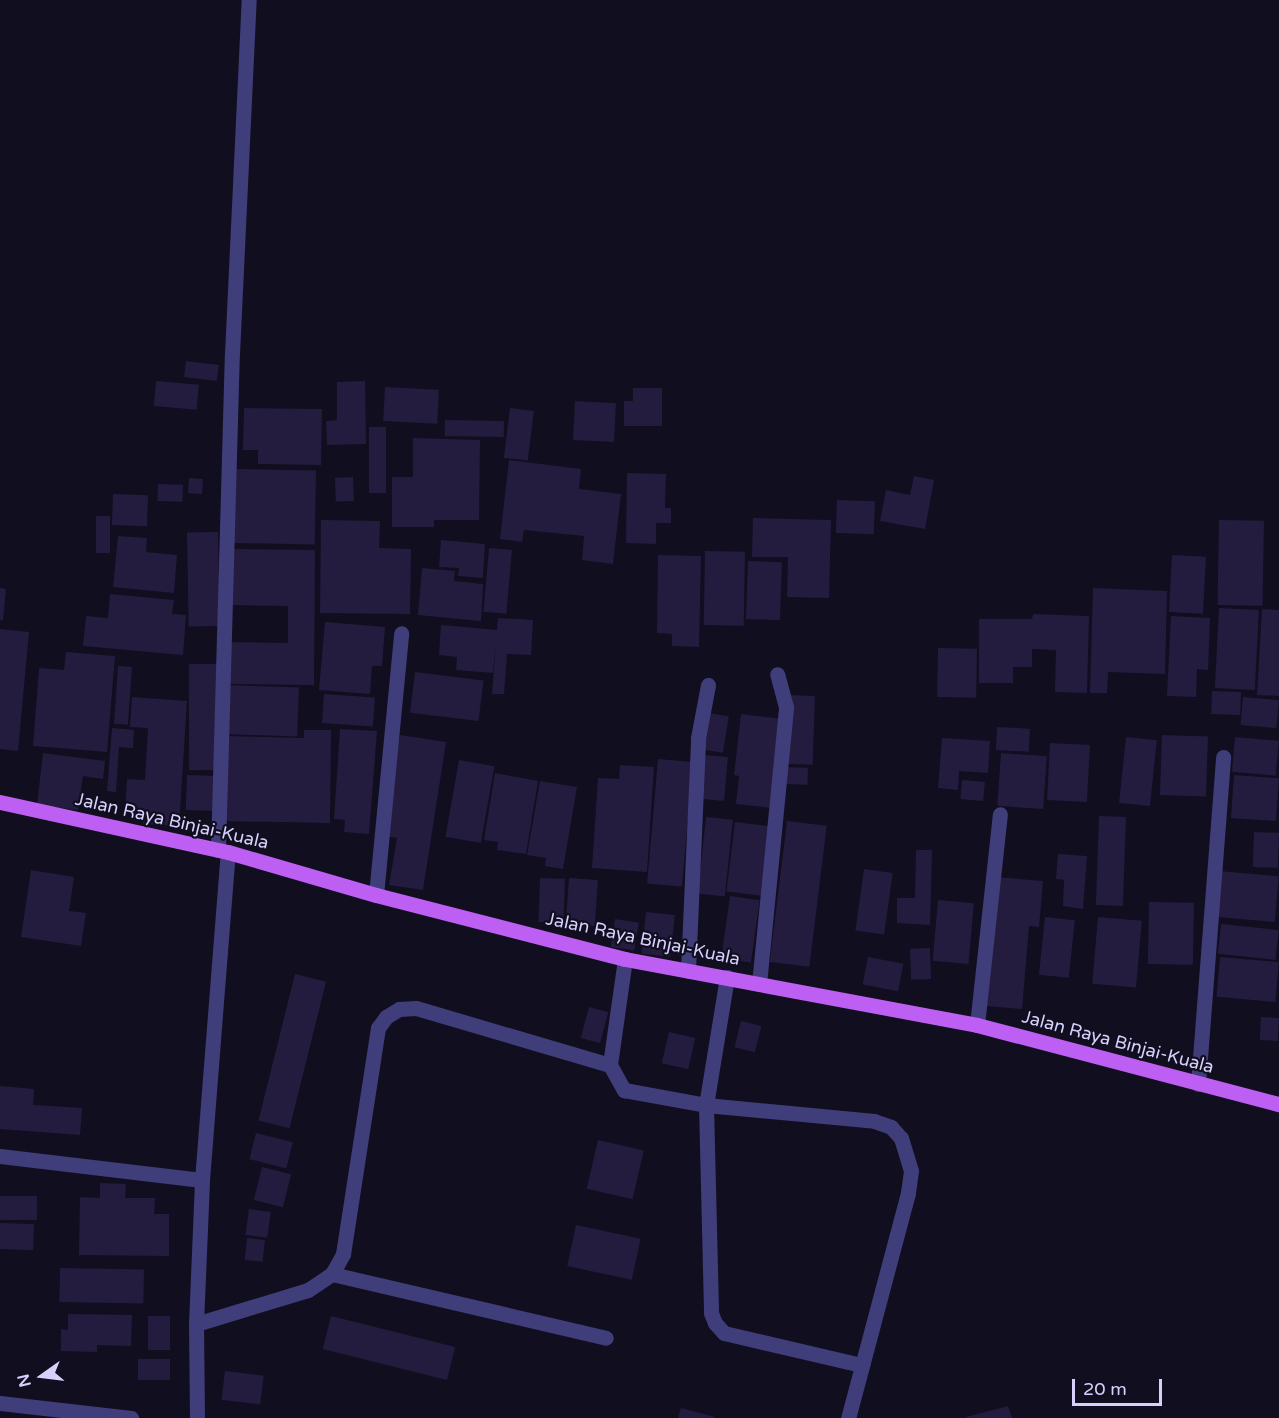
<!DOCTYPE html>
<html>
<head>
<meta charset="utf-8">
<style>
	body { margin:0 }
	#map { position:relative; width:1279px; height:1418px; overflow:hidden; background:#110e1f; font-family:"Varela Round",sans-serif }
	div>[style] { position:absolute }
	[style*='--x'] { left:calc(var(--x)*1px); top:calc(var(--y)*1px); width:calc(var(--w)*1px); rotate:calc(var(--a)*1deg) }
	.building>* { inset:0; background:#231c3f; transform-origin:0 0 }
	.minor>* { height:15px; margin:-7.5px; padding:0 7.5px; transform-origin:7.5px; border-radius:7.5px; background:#403d7b }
	.major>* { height:15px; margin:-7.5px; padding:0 7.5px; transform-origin:7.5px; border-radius:7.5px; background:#be5ff4 }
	span { translate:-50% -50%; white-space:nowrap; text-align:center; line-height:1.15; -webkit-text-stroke:4.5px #110e1f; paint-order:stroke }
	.street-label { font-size:18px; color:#d6d0fc }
	.north { position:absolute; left:12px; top:1346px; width:60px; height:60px; -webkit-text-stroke:4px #110e1f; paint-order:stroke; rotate:256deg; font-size:16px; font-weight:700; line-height:24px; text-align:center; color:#d6d0fc }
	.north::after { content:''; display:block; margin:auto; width:21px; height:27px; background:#d6d0fc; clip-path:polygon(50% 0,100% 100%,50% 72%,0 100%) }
	.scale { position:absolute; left:1072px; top:1379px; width:90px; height:27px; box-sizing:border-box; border:3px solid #d6d0fc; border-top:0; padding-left:8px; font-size:18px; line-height:21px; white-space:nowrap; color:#d6d0fc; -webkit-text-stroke:4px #110e1f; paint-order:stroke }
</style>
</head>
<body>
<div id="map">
	<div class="building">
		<i style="left:186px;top:361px;width:33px;height:16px;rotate:7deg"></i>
		<i style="left:156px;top:381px;width:43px;height:25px;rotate:5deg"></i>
		<i style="clip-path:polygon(365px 381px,366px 444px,327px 445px,326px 421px,337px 420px,337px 382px)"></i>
		<i style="left:385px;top:387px;width:54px;height:34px;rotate:3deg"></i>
		<i style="clip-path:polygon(633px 388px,662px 388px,662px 426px,624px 426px,624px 401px,633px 401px)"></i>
		<i style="left:575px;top:401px;width:41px;height:39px;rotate:3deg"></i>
		<i style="clip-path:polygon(244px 408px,322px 409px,321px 465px,258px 464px,258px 450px,243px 450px)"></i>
		<i style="left:510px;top:408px;width:24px;height:50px;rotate:7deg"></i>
		<i style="left:445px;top:420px;width:59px;height:16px;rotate:1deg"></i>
		<i style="left:369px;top:427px;width:17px;height:66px"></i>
		<i style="clip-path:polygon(413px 438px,480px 440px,479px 520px,434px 520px,434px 527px,392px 527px,392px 477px,413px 477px)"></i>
		<i style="clip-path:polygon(509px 460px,581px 469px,579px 489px,621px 494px,613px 564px,582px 560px,584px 536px,524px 530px,522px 542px,500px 539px)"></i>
		<i style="left:235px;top:469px;width:81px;height:74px;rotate:1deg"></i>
		<i style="clip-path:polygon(627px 473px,666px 474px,665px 508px,671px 508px,671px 523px,656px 523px,656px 544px,626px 543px)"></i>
		<i style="clip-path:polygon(914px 476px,934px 480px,925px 529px,880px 521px,886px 490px,910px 495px)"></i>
		<i style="left:353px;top:477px;width:24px;height:18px;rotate:88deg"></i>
		<i style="left:189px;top:478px;width:14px;height:15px;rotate:4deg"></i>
		<i style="left:158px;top:484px;width:25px;height:17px;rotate:2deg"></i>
		<i style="left:113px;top:494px;width:35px;height:31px;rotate:2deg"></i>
		<i style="left:837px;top:500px;width:38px;height:33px;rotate:2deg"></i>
		<i style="left:96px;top:516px;width:14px;height:37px"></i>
		<i style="clip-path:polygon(753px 518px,831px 520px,829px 598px,787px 597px,788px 557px,752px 557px)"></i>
		<i style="clip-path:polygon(321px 520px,380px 521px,379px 548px,411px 549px,410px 614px,320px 613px)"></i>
		<i style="left:1219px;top:520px;width:45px;height:85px;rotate:1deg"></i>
		<i style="left:218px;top:532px;width:94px;height:31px;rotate:89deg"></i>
		<i style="clip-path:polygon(118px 536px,147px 538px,146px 552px,177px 555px,174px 593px,113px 587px)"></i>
		<i style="clip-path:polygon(441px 540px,485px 544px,483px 578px,458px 576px,459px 568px,439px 567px)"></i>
		<i style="left:489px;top:548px;width:23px;height:64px;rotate:5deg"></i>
		<i style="clip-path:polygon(233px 549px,315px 550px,314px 685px,225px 684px,226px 642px,288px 643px,288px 606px,232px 605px)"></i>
		<i style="left:705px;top:551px;width:40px;height:74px;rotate:1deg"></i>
		<i style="clip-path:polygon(658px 555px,701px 556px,699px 647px,672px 646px,672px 634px,657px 633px)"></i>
		<i style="left:1172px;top:555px;width:34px;height:57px;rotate:3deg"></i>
		<i style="left:748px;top:561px;width:34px;height:58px;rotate:2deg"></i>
		<i style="clip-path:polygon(422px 568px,455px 571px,454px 581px,483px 584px,481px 621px,418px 615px)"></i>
		<i style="clip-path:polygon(0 588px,6px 589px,3px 620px,0 620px)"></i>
		<i style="clip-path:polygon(1093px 588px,1167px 591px,1165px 674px,1108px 672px,1107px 693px,1090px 693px)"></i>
		<i style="clip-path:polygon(110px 594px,174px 600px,172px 614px,186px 615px,183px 655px,83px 646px,86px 616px,108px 618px)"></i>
		<i style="left:1219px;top:608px;width:40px;height:80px;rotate:3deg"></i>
		<i style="clip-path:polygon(1262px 609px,1279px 610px,1279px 696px,1257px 695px)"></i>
		<i style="clip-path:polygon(1033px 614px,1089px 616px,1087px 693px,1055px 692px,1056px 650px,1032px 649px,1032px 667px,1013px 667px,1013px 683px,979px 683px,979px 619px,1032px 619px)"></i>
		<i style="clip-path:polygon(1171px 616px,1210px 618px,1208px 670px,1197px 669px,1196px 697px,1167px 696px)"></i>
		<i style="clip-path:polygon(498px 618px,533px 620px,531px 655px,507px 654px,504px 694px,492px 694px,496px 643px,493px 673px,456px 670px,457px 657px,439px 655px,441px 625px,497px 630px)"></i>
		<i style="clip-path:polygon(325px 622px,385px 627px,382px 666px,372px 666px,370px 694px,319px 690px)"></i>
		<i style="clip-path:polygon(0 629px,29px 632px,18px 751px,0 749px)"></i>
		<i style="left:938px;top:648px;width:39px;height:49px;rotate:1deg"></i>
		<i style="clip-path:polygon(66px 652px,115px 656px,107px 752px,33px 746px,39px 668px,64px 670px)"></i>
		<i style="left:189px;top:664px;width:28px;height:106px"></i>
		<i style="left:118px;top:666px;width:14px;height:58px;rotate:4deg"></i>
		<i style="left:415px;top:672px;width:69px;height:41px;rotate:7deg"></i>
		<i style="left:224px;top:685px;width:75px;height:49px;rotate:2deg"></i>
		<i style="left:1212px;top:691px;width:29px;height:23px;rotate:2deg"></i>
		<i style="left:324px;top:694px;width:51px;height:29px;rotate:4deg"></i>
		<i style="left:789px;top:695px;width:26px;height:69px;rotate:2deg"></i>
		<i style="clip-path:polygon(132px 697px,187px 701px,179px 826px,143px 824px,144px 811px,125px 810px,127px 779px,145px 780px,148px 728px,130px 727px)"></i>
		<i style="left:1243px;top:697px;width:36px;height:28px;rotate:5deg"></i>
		<i style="left:709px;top:713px;width:20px;height:37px;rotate:9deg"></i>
		<i style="clip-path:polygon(741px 714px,782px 719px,772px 808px,736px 804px,739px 776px,734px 775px)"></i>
		<i style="left:997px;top:727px;width:33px;height:23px;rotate:3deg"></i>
		<i style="clip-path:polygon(112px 728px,134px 730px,133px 748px,119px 747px,116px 792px,107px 791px)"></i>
		<i style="clip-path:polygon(340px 729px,377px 731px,369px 834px,344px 832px,345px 820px,334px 819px)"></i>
		<i style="clip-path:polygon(304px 730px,331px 730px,330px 823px,222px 821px,223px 736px,304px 738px)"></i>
		<i style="clip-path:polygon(400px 735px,446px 742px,423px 890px,389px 885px,397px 838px,384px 836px)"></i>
		<i style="left:1162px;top:735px;width:46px;height:60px;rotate:2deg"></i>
		<i style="left:1126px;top:737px;width:31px;height:66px;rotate:6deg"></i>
		<i style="left:1235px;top:737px;width:44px;height:35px;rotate:5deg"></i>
		<i style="clip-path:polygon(942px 738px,990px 741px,988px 773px,959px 771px,958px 790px,938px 788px)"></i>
		<i style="left:1050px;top:743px;width:40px;height:57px;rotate:3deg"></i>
		<i style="clip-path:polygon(43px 753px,105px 761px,103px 779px,83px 776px,78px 810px,37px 805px)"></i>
		<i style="left:1001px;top:753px;width:46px;height:53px;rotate:4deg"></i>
		<i style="left:704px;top:755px;width:24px;height:44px;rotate:5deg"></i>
		<i style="left:658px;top:759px;width:35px;height:125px;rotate:5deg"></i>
		<i style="left:459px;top:760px;width:36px;height:78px;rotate:10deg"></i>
		<i style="clip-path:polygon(620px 765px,654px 767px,647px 872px,592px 868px,598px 778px,619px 779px)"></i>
		<i style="left:783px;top:767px;width:25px;height:17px;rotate:2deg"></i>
		<i style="clip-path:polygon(495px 773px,538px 781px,526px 854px,497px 850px,498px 842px,484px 840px)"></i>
		<i style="left:187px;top:775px;width:30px;height:35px;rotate:2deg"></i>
		<i style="left:1234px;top:775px;width:45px;height:43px;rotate:4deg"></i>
		<i style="left:962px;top:780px;width:23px;height:19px;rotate:5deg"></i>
		<i style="clip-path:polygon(540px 781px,577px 787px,563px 869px,545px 866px,546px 858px,527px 855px)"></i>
		<i style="left:1099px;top:816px;width:27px;height:89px;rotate:2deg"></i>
		<i style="left:706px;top:817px;width:27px;height:77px;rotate:6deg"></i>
		<i style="left:787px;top:821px;width:40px;height:142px;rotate:7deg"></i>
		<i style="left:735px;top:822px;width:38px;height:70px;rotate:7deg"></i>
		<i style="left:1254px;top:832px;width:25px;height:35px;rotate:2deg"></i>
		<i style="clip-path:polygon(916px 850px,932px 850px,930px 925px,897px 923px,897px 898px,915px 898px)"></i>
		<i style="clip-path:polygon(1058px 854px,1087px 856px,1083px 909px,1063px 906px,1064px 880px,1056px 879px)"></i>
		<i style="left:864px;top:869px;width:29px;height:62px;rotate:8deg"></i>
		<i style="clip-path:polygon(31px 870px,74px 877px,69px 911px,86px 913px,81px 946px,21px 937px)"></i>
		<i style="left:1219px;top:871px;width:60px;height:46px;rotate:5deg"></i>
		<i style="clip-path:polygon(996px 877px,1043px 881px,1039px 927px,1029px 926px,1022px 1009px,986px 1006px)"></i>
		<i style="left:540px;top:878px;width:25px;height:44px;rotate:2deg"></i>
		<i style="left:569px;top:878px;width:29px;height:46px;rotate:4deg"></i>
		<i style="left:730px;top:896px;width:30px;height:63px;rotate:8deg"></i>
		<i style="left:938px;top:900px;width:36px;height:61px;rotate:5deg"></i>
		<i style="left:1149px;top:902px;width:45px;height:62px;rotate:1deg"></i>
		<i style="left:646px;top:912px;width:29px;height:42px;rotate:6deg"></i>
		<i style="left:1045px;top:917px;width:30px;height:58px;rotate:6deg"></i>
		<i style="left:1098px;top:917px;width:44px;height:67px;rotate:5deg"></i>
		<i style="left:615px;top:919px;width:24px;height:28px;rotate:9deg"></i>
		<i style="left:1221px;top:924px;width:58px;height:30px;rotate:6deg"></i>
		<i style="left:930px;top:948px;width:31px;height:20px;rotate:88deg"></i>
		<i style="left:868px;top:957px;width:36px;height:28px;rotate:11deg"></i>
		<i style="left:1220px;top:957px;width:59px;height:40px;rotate:5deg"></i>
		<i style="left:295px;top:974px;width:32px;height:151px;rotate:14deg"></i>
		<i style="left:589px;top:1007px;width:20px;height:32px;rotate:15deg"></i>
		<i style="left:1261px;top:1017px;width:18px;height:23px;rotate:3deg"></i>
		<i style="left:741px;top:1021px;width:21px;height:27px;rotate:14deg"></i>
		<i style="left:669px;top:1032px;width:27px;height:32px;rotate:13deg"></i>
		<i style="clip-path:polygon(0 1086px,34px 1089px,33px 1105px,82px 1108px,80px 1135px,0 1129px)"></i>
		<i style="left:256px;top:1133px;width:38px;height:27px;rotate:14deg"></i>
		<i style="left:598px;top:1140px;width:47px;height:50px;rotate:13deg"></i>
		<i style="left:262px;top:1167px;width:30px;height:34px;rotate:14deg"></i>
		<i style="clip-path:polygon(100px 1183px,126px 1184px,125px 1198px,155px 1198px,154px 1214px,169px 1214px,169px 1256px,79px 1255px,80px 1197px,100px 1198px)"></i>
		<i style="left:0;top:1196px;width:37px;height:24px"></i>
		<i style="left:249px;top:1209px;width:22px;height:26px;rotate:8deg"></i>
		<i style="left:0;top:1223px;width:34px;height:26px;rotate:2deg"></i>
		<i style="left:576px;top:1225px;width:66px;height:42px;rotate:12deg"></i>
		<i style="left:247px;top:1238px;width:18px;height:22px;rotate:6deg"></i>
		<i style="left:60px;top:1268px;width:84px;height:34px;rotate:1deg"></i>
		<i style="clip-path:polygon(68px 1314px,132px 1315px,131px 1346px,97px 1345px,97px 1352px,61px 1351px,61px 1329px,68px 1330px)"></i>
		<i style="left:148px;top:1316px;width:22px;height:34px"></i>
		<i style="left:331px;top:1316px;width:128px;height:34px;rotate:14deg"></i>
		<i style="left:138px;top:1359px;width:32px;height:21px"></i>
		<i style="left:225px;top:1371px;width:39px;height:29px;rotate:7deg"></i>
		<i style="clip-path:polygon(1008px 1406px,1012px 1418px,966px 1418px,966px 1417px)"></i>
		<i style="clip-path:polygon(681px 1408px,715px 1417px,715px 1418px,678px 1418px)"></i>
	</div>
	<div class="minor">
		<i style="--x:218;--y:850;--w:496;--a:-88.4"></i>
		<i style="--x:232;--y:354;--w:354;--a:-87.3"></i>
		<i style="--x:376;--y:895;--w:263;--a:-84.5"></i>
		<i style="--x:625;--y:959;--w:107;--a:98.1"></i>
		<i style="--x:610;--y:1065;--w:29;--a:61"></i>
		<i style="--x:624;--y:1090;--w:83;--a:10.4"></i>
		<i style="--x:706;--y:1105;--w:169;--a:5.4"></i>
		<i style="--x:874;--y:1121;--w:18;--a:19"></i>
		<i style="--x:891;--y:1127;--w:15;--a:48"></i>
		<i style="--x:901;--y:1138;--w:34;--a:73"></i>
		<i style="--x:911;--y:1171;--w:22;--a:98"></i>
		<i style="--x:908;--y:1193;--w:233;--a:104.9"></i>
		<i style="--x:688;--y:971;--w:233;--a:-87.5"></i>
		<i style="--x:698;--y:738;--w:54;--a:-79.3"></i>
		<i style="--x:727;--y:977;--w:130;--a:99.3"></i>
		<i style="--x:706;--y:1105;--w:208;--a:88.6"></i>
		<i style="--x:711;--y:1313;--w:11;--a:68"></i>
		<i style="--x:715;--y:1323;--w:13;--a:48"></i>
		<i style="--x:724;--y:1333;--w:142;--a:13.1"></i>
		<i style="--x:759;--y:984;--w:278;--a:-84.4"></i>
		<i style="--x:786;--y:707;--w:34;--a:-105"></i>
		<i style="--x:977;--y:1025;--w:212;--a:-83.8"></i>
		<i style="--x:1198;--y:1084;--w:328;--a:-85.6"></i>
		<i style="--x:0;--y:1156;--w:203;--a:6.8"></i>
		<i style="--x:332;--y:1274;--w:281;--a:13.1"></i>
		<i style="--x:196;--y:1324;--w:117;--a:-16.9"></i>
		<i style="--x:308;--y:1290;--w:29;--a:-34"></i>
		<i style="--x:332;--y:1274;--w:23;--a:-61"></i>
		<i style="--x:343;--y:1254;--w:229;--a:-81.2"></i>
		<i style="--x:378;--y:1028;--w:14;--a:-54"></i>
		<i style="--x:386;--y:1017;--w:15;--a:-32"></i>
		<i style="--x:399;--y:1009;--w:17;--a:-3"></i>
		<i style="--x:416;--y:1008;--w:202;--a:16.4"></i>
		<i style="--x:0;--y:1403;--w:132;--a:6.5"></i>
		<i style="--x:197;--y:1418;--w:94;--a:-90.6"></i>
		<i style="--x:196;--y:1324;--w:144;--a:-87.6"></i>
		<i style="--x:202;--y:1180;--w:329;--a:-85.5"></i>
	</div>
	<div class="major">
		<i style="--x:0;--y:802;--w:233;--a:12.4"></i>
		<i style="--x:228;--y:852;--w:154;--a:16.2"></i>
		<i style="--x:376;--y:895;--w:257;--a:14.4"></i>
		<i style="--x:625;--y:959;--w:358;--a:10.6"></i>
		<i style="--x:977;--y:1025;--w:312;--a:14.7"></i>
	</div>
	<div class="street-label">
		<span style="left:172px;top:821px;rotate:13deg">Jalan Raya Binjai-Kuala</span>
		<span style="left:643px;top:939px;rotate:12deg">Jalan Raya Binjai-Kuala</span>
		<span style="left:1118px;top:1042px;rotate:15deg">Jalan Raya Binjai-Kuala</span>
	</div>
	<div class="north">N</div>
	<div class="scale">20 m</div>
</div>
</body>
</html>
